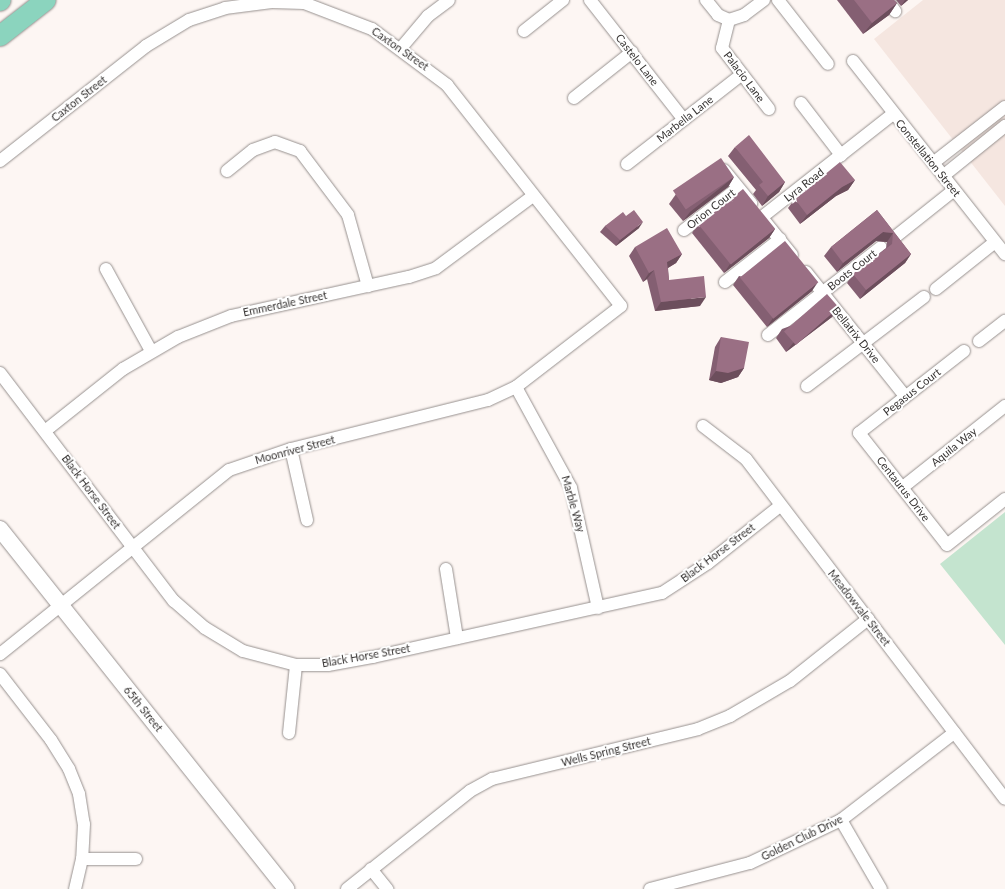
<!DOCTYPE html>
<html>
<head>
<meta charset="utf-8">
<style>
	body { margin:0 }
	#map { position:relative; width:1005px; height:889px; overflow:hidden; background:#fdf6f3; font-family:Lato,sans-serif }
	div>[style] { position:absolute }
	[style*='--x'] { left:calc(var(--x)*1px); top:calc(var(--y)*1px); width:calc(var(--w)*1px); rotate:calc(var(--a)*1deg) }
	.built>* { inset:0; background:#f5e6e0 }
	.green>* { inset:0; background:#c4e4cf }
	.roads { filter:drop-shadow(0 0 1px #97918f) drop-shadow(0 0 1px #97918f) }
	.minor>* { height:12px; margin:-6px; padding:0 6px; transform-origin:6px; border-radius:6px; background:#fff }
	.tertiary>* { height:16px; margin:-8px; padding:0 8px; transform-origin:8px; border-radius:8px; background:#fff }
	.primary>* { height:20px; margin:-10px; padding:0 10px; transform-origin:10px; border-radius:10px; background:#8bd4be }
	.wall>* { inset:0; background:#845f72 }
	.shaded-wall>* { inset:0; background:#6c4e5c }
	.building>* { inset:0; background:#9a6f84; transform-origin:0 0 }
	span { translate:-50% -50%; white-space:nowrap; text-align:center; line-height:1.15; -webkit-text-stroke:4px #fff; paint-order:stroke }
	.street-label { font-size:11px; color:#373433 }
</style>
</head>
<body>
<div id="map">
	<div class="built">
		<i style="clip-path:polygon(923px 0,1005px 0,1005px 206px,874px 39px)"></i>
	</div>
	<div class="green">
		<i style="clip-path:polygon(1005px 512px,1005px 645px,940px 564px)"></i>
	</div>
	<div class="roads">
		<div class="minor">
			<i style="--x:590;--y:0;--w:152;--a:51.9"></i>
			<i style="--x:706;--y:0;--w:19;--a:51"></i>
			<i style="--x:718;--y:15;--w:12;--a:24"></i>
			<i style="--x:729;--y:20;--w:16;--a:-18"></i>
			<i style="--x:744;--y:15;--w:25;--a:-37"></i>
			<i style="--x:778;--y:0;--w:81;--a:52"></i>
			<i style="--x:887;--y:0;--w:14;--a:54"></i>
			<i style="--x:729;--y:20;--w:29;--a:104"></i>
			<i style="--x:722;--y:48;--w:77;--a:52.4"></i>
			<i style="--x:524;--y:31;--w:50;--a:-38.5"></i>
			<i style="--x:401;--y:48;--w:42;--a:-49.8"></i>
			<i style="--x:428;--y:16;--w:26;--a:-37"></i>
			<i style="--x:853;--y:61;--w:246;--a:51.8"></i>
			<i style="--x:574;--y:98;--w:74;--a:-38.4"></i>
			<i style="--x:801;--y:103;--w:66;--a:52.4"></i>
			<i style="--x:0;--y:161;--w:186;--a:-38.2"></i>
			<i style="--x:146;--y:46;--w:50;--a:-31.2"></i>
			<i style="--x:189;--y:20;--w:38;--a:-18"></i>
			<i style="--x:225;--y:8;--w:47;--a:-7.3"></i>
			<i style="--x:272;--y:2;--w:32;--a:2"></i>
			<i style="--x:304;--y:3;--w:73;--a:20.9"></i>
			<i style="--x:372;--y:29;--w:94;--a:36.7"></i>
			<i style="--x:447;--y:85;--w:281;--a:51.8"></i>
			<i style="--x:621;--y:306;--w:133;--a:142.4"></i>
			<i style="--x:516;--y:387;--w:31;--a:155"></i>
			<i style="--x:488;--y:400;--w:203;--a:166"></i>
			<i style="--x:291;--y:449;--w:65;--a:161.3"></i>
			<i style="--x:229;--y:470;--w:294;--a:141.2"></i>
			<i style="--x:933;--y:163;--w:91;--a:-37.9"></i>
			<i style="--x:627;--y:164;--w:146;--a:-38"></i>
			<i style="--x:724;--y:170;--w:43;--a:50.7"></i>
			<i style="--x:227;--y:171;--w:33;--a:-39"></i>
			<i style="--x:253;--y:150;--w:23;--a:-20"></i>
			<i style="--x:275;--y:142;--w:27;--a:20"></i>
			<i style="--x:300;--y:151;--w:80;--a:53.1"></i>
			<i style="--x:348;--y:215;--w:74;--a:74.3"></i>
			<i style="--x:943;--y:176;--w:80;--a:-38.9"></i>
			<i style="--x:762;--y:217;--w:167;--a:-38.2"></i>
			<i style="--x:763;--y:219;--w:46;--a:51.1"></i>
			<i style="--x:684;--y:230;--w:68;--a:-37.9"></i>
			<i style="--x:895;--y:237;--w:75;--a:-38.5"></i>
			<i style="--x:106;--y:269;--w:94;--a:61.2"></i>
			<i style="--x:806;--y:272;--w:159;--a:51.4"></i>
			<i style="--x:725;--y:282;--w:70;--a:-38"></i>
			<i style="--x:936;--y:289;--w:75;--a:-38.5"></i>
			<i style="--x:768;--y:335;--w:143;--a:-37.9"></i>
			<i style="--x:979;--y:341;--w:33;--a:-38"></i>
			<i style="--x:964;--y:351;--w:133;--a:142"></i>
			<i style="--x:859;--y:433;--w:142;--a:51.8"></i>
			<i style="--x:947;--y:545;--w:74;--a:-38.4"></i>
			<i style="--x:0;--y:373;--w:287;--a:52.7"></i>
			<i style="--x:174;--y:601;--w:41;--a:41.1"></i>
			<i style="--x:205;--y:628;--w:44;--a:31.2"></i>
			<i style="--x:243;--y:651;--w:55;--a:14.8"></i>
			<i style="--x:296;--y:665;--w:32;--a:0"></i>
			<i style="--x:328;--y:665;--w:46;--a:-10.1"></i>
			<i style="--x:373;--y:657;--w:296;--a:-12.5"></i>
			<i style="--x:662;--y:593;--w:55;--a:-33.1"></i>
			<i style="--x:708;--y:563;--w:92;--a:-38.4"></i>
			<i style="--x:807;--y:386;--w:147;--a:-37.3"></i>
			<i style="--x:516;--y:387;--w:115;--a:61.4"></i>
			<i style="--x:571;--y:488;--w:123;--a:77.3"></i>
			<i style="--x:703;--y:426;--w:54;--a:37.5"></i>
			<i style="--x:746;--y:459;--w:427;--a:52.7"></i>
			<i style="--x:45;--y:431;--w:100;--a:-38.5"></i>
			<i style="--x:123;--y:369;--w:64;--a:-30.2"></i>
			<i style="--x:178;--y:337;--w:57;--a:-21.6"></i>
			<i style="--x:231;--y:316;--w:182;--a:-12.4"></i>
			<i style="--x:409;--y:277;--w:28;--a:-18"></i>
			<i style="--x:436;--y:268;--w:121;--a:-36.6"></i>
			<i style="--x:291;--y:449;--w:73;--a:77.3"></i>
			<i style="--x:903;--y:487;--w:130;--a:-38.5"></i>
			<i style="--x:446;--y:569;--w:70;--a:80.9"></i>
			<i style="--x:0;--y:674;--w:83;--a:52.3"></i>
			<i style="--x:51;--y:740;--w:34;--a:58"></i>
			<i style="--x:69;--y:769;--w:27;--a:68"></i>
			<i style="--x:79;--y:794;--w:30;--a:81"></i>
			<i style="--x:84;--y:824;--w:35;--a:93"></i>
			<i style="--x:82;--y:859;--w:31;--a:103"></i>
			<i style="--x:289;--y:733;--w:68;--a:-84.1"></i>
			<i style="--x:841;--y:820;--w:80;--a:59.9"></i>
			<i style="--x:82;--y:859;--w:54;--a:0"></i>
			<i style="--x:371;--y:869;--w:26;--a:51"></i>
			<i style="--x:347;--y:889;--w:157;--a:-38.5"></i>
			<i style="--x:470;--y:791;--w:25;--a:-29"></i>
			<i style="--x:492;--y:779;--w:212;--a:-13.6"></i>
			<i style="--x:698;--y:729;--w:35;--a:-22"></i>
			<i style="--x:730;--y:716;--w:69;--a:-30.3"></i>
			<i style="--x:790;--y:681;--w:100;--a:-38.5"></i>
			<i style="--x:650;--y:889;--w:103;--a:-14.6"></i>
			<i style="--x:750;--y:863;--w:101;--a:-25.3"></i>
			<i style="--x:841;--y:820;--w:143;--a:-37.6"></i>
		</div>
		<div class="tertiary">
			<i style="--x:0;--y:529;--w:460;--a:51.5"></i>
		</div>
		<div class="primary">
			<i style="--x:0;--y:1;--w:1;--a:-45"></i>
			<i style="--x:0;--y:36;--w:58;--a:-38"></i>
		</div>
	</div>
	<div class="wall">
		<i style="clip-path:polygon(837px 0,894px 0,897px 3px,889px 15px,863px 34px)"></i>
		<i style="clip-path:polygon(896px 0,908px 0,901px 6px)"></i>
		<i style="clip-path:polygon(735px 147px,785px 182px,779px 192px,762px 206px,753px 194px,756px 190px,728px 156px)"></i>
		<i style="clip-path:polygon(734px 177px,728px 187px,683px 221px,669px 204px,676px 194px)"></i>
		<i style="clip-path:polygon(855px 180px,848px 190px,836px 196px,800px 224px,788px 208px,795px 199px)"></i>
		<i style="clip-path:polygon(877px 210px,911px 254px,905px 263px,860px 299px,847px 283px,853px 274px,886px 248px,887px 242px,876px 241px,837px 272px,824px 256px,831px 247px)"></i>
		<i style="clip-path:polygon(626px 216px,639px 228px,616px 246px,600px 232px,605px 226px)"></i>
		<i style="clip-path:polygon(698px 224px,775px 229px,769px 238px,724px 273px,692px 233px)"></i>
		<i style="clip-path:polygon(635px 247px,682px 254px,676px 263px,668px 268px,669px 280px,700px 306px,655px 311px,647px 279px,643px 282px,629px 256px)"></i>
		<i style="clip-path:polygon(739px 276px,812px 291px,767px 327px,733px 285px)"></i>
		<i style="clip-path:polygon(839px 308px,832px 317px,786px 352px,776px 338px,782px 329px)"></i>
		<i style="clip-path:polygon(721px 337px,744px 368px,738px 377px,721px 383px,709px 380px,715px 347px)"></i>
	</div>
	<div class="shaded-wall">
		<i style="clip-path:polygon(905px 0,908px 0,901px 6px)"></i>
		<i style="clip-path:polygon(897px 3px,889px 15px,863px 34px,872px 23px)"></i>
		<i style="clip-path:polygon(734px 177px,728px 187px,683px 221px,690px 212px)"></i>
		<i style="clip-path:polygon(855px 180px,848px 190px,836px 196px,800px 224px,807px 215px,842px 187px)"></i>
		<i style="clip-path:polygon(785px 182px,779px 192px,762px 206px,768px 196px)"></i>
		<i style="clip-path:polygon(643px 222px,639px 228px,616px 246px,620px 240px)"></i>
		<i style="clip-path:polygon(775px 229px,769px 238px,724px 273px,730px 264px)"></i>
		<i style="clip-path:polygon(883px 232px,893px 233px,887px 242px,876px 241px,837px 272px,843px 263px)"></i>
		<i style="clip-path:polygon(682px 254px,676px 263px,661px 272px,667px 262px)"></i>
		<i style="clip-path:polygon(911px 254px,905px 263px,860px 299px,866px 290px)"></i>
		<i style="clip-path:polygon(654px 270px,647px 279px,643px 282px,649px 273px)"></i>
		<i style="clip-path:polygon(818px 282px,812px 291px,767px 327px,773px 318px)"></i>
		<i style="clip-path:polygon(706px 297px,700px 306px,655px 311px,661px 302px)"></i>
		<i style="clip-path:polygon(839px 308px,832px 317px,786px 352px,793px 343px)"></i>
		<i style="clip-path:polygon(744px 368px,738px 377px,721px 383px,709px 380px,716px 371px)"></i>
	</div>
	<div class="building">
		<i style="clip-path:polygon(854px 0,894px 0,897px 3px,872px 23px)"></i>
		<i style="clip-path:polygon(749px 135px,785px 182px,768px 196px,759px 185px,763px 182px,735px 147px)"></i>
		<i style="left:721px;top:158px;width:23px;height:58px;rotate:56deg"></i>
		<i style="clip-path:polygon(840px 162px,855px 180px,842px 187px,807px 215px,795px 199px)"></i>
		<i style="left:743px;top:189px;width:51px;height:57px;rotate:51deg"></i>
		<i style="clip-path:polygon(634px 210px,643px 222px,620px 240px,605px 226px,623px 212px,626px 216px)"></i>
		<i style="clip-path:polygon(877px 210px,911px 254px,866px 290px,853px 274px,892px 244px,893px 233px,883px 232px,843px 263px,831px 247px)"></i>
		<i style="clip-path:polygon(667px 228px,682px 254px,667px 262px,669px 280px,704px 276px,706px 297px,661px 302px,654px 270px,649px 273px,635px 247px)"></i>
		<i style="left:785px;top:241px;width:53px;height:58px;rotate:51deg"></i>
		<i style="left:827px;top:294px;width:18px;height:57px;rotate:49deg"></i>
		<i style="clip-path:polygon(721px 337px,749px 342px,744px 368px,728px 373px,716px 371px)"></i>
	</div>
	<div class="street-label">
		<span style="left:400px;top:49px;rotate:35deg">Caxton Street</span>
		<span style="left:637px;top:60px;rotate:52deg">Castelo Lane</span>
		<span style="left:744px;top:77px;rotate:53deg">Palacio Lane</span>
		<span style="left:79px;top:99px;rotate:-38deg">Caxton Street</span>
		<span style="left:685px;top:119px;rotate:-38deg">Marbella Lane</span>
		<span style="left:928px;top:158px;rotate:51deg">Constellation Street</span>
		<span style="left:804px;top:185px;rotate:-38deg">Lyra Road</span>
		<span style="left:711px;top:209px;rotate:-38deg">Orion Court</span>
		<span style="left:852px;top:270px;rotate:-38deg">Boots Court</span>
		<span style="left:285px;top:304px;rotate:-12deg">Emmerdale Street</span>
		<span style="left:856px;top:335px;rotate:51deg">Bellatrix Drive</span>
		<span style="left:912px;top:392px;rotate:-38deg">Pegasus Court</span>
		<span style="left:954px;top:447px;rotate:-39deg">Aquila Way</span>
		<span style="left:295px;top:450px;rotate:-15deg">Moonriver Street</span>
		<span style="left:903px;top:489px;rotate:52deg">Centaurus Drive</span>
		<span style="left:91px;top:492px;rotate:53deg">Black Horse Street</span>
		<span style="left:573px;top:504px;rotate:74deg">Marble Way</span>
		<span style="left:718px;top:553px;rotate:-37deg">Black Horse Street</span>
		<span style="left:859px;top:608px;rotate:52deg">Meadowvale Street</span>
		<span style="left:366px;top:656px;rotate:-10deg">Black Horse Street</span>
		<span style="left:143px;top:709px;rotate:51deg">65th Street</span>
		<span style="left:606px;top:752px;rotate:-14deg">Wells Spring Street</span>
		<span style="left:802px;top:838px;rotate:-26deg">Golden Club Drive</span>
	</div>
</div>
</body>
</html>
